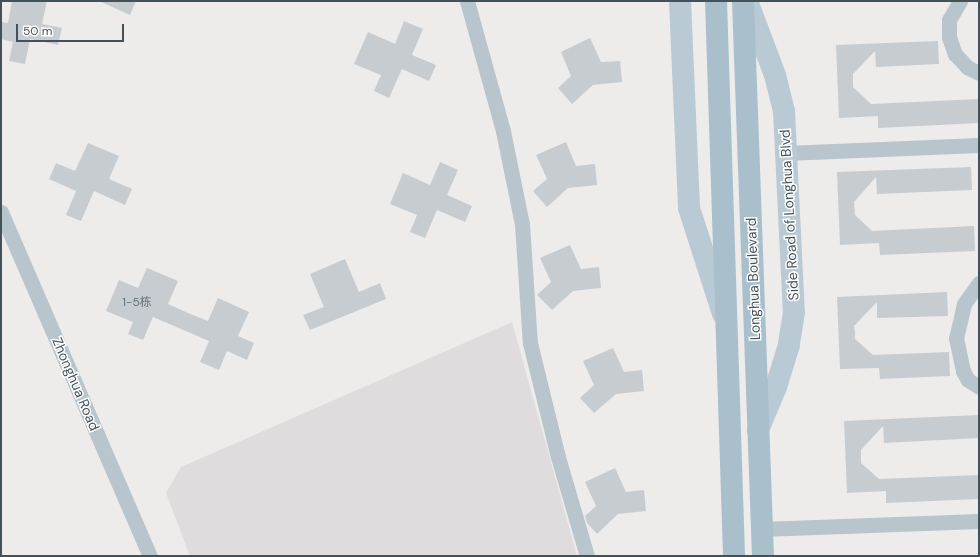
<!DOCTYPE html>
<html>
<head>
<meta charset="utf-8">
<style>
	body { margin:0 }
	#map { position:relative; width:980px; height:557px; overflow:hidden; background:#eeebeb; font-family:"DM Sans","Noto Sans SC",sans-serif }
	div>[style] { position:absolute }
	[style*='--x'] { left:calc(var(--x)*1px); top:calc(var(--y)*1px); width:calc(var(--w)*1px); rotate:calc(var(--a)*1deg) }
	.education>* { inset:0; background:#dfdcdd }
	.building>* { inset:0; background:#c7ccd1 }
	.minor>* { height:15px; margin:-7.5px; padding:0 7.5px; transform-origin:7.5px; border-radius:7.5px; background:#b8c5cc }
	.secondary>* { height:22px; margin:-11px; padding:0 11px; transform-origin:11px; border-radius:11px; background:#bacad4 }
	.primary>* { height:22px; margin:-11px; padding:0 11px; transform-origin:11px; border-radius:11px; background:#a9c0cc }
	span { translate:-50% -50%; white-space:nowrap; text-align:center; line-height:1.15; -webkit-text-stroke:3px #fff; paint-order:stroke }
	.number-label { font-size:12px; color:#647077 }
	.number-label span { -webkit-text-stroke-width:0 }
	.street-label { font-size:14px; color:#435259 }
	.frame { position:absolute; inset:0; border:2px solid #435259; pointer-events:none }
	.scale { position:absolute; left:16px; top:24px; width:108px; height:18px; box-sizing:border-box; border:2px solid #435259; border-top:0; padding-left:5px; font-size:12px; line-height:14px; white-space:nowrap; color:#435259; -webkit-text-stroke:3px #fff; paint-order:stroke }
</style>
</head>
<body>
<div id="map">
	<div class="education">
		<i style="clip-path:polygon(512px 322px,577px 556px,190px 556px,166px 493px,181px 467px)"></i>
	</div>
	<div class="building">
		<i style="clip-path:polygon(12px 1px,47px 1px,42px 24px,62px 28px,58px 45px,30px 39px,25px 64px,9px 61px,13px 42px,1px 39px,1px 22px,8px 23px)"></i>
		<i style="clip-path:polygon(99px 1px,136px 1px,130px 15px)"></i>
		<i style="clip-path:polygon(404px 21px,423px 29px,412px 55px,436px 65px,429px 81px,402px 69px,389px 98px,374px 91px,381px 75px,354px 64px,368px 32px,395px 44px)"></i>
		<i style="clip-path:polygon(590px 38px,601px 62px,620px 61px,622px 82px,593px 85px,572px 104px,558px 88px,571px 76px,561px 52px)"></i>
		<i style="clip-path:polygon(938px 41px,939px 64px,876px 67px,875px 51px,853px 74px,853px 87px,871px 104px,979px 99px,979px 123px,878px 128px,878px 116px,839px 118px,836px 45px)"></i>
		<i style="clip-path:polygon(566px 142px,576px 166px,595px 164px,597px 185px,568px 188px,547px 207px,533px 191px,547px 179px,536px 155px)"></i>
		<i style="clip-path:polygon(88px 143px,119px 156px,109px 179px,132px 189px,125px 205px,94px 191px,81px 221px,66px 215px,76px 191px,49px 179px,56px 163px,75px 171px)"></i>
		<i style="clip-path:polygon(440px 162px,458px 170px,447px 195px,472px 206px,465px 222px,437px 210px,425px 238px,410px 232px,417px 215px,390px 204px,403px 173px,430px 185px)"></i>
		<i style="clip-path:polygon(971px 167px,972px 190px,877px 194px,876px 177px,854px 202px,855px 215px,872px 231px,974px 226px,975px 251px,880px 255px,879px 243px,840px 245px,837px 172px)"></i>
		<i style="clip-path:polygon(570px 245px,581px 269px,599px 267px,601px 288px,573px 291px,552px 310px,537px 295px,551px 282px,540px 258px)"></i>
		<i style="clip-path:polygon(345px 259px,359px 292px,380px 283px,386px 299px,310px 330px,303px 315px,324px 307px,310px 274px)"></i>
		<i style="clip-path:polygon(147px 268px,178px 281px,168px 304px,188px 313px,208px 321px,218px 298px,249px 312px,238px 336px,254px 343px,247px 360px,227px 351px,219px 370px,200px 362px,209px 341px,153px 317px,143px 340px,128px 334px,133px 322px,106px 311px,119px 280px,138px 288px)"></i>
		<i style="clip-path:polygon(947px 292px,948px 316px,877px 318px,877px 302px,854px 326px,855px 332px,855px 339px,873px 355px,949px 352px,950px 376px,880px 379px,879px 368px,840px 369px,837px 297px)"></i>
		<i style="clip-path:polygon(613px 348px,624px 372px,642px 370px,644px 391px,616px 394px,594px 413px,580px 398px,594px 385px,583px 361px)"></i>
		<i style="clip-path:polygon(978px 415px,979px 438px,884px 443px,883px 426px,861px 450px,861px 463px,879px 479px,979px 475px,979px 499px,886px 503px,886px 491px,847px 493px,844px 421px)"></i>
		<i style="clip-path:polygon(615px 468px,626px 492px,644px 490px,646px 511px,618px 514px,597px 534px,587px 523px,585px 516px,596px 506px,585px 482px)"></i>
	</div>
	<div class="minor">
		<i style="--x:467;--y:1;--w:135;--a:74.5"></i>
		<i style="--x:503;--y:131;--w:95;--a:78.5"></i>
		<i style="--x:522;--y:224;--w:119;--a:86.2"></i>
		<i style="--x:530;--y:343;--w:117;--a:76.2"></i>
		<i style="--x:558;--y:457;--w:103;--a:73.7"></i>
		<i style="--x:960;--y:1;--w:22;--a:120"></i>
		<i style="--x:949;--y:20;--w:17;--a:90"></i>
		<i style="--x:949;--y:37;--w:18;--a:71"></i>
		<i style="--x:955;--y:54;--w:18;--a:47"></i>
		<i style="--x:967;--y:67;--w:13;--a:27"></i>
		<i style="--x:786;--y:153;--w:193;--a:-2.4"></i>
		<i style="--x:1;--y:212;--w:375;--a:66.6"></i>
		<i style="--x:979;--y:283;--w:26;--a:126"></i>
		<i style="--x:964;--y:304;--w:35;--a:103"></i>
		<i style="--x:956;--y:338;--w:34;--a:78"></i>
		<i style="--x:963;--y:371;--w:10;--a:61"></i>
		<i style="--x:968;--y:380;--w:13;--a:32"></i>
		<i style="--x:762;--y:529;--w:217;--a:-2.1"></i>
	</div>
	<div class="secondary">
		<i style="--x:680;--y:1;--w:207;--a:87.5"></i>
		<i style="--x:689;--y:208;--w:111;--a:72.2"></i>
		<i style="--x:747;--y:1;--w:79;--a:69.3"></i>
		<i style="--x:775;--y:75;--w:37;--a:76"></i>
		<i style="--x:784;--y:111;--w:201;--a:87.2"></i>
		<i style="--x:794;--y:312;--w:33;--a:99"></i>
		<i style="--x:789;--y:345;--w:44;--a:107.2"></i>
		<i style="--x:776;--y:387;--w:47;--a:112.7"></i>
	</div>
	<div class="primary">
		<i style="--x:716;--y:1;--w:555;--a:88.14"></i>
		<i style="--x:743;--y:1;--w:555;--a:87.94"></i>
	</div>
	<div class="number-label">
		<span style="left:137px;top:303px">1-5栋</span>
	</div>
	<div class="street-label">
		<span style="left:789px;top:215px;rotate:-93deg">Side Road of Longhua Blvd</span>
		<span style="left:753px;top:279px;rotate:-92deg">Longhua Boulevard</span>
		<span style="left:76px;top:384px;rotate:67deg">Zhonghua Road</span>
	</div>
	<div class="frame"></div>
	<div class="scale">50 m</div>
</div>
</body>
</html>
